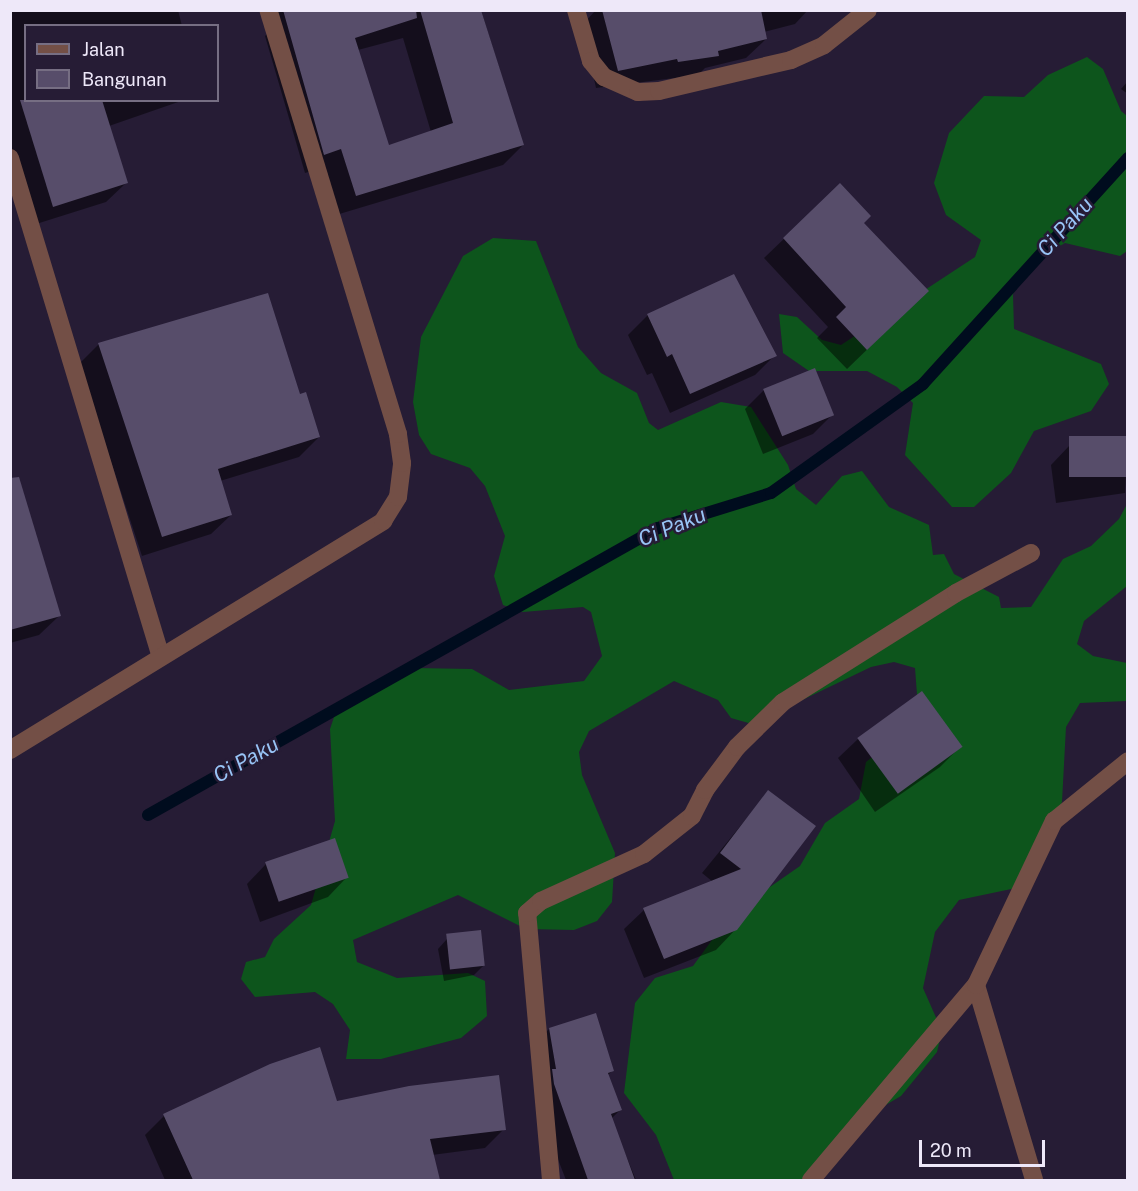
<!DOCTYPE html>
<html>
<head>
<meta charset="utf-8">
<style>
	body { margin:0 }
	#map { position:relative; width:1138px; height:1191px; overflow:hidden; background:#261c35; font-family:"Public Sans",sans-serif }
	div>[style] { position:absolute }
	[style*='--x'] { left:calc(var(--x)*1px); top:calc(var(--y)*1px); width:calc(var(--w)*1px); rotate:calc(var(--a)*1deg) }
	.forest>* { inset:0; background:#0d551c }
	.shadow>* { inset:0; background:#0007 }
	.stream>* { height:12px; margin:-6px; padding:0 6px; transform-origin:6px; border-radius:6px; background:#000c1e }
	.building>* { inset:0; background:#574d6a; transform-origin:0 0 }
	.minor>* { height:18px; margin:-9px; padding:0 9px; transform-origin:9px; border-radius:9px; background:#734f46 }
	span { translate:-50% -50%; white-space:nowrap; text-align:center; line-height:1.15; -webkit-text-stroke:5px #261c35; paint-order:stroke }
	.water-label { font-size:21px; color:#98c4f6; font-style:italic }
	.frame { position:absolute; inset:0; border:12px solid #eee8f9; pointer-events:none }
	.legend { position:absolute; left:24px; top:24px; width:195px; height:78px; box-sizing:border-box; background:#261c35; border:2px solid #766e83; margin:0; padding:8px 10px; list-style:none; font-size:18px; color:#eee8f9 }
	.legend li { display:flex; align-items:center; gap:12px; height:30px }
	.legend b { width:30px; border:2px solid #766e83 }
	.scale { position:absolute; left:919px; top:1140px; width:126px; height:27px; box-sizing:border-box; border:3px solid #eee8f9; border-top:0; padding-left:8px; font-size:18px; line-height:21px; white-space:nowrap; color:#eee8f9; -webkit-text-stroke:4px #261c35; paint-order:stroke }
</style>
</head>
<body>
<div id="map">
	<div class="forest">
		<i style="clip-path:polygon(1087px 57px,1103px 69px,1121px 111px,1127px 116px,1127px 251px,1120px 256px,1065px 243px,1035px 261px,1013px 294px,1014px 329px,1101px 364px,1109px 384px,1091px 411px,1034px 431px,1011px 473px,974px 507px,952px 507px,905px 455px,913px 403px,897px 387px,867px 371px,809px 371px,783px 353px,779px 314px,797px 317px,822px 340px,841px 345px,975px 257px,981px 240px,946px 215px,934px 183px,949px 133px,984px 96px,1024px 97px,1048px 75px)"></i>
		<i style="clip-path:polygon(493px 238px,536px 241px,578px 347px,601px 373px,637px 393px,649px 423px,658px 430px,721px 402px,751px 407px,788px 465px,796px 489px,816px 505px,842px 476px,862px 471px,889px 507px,929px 525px,933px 555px,944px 554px,954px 574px,999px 597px,1001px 608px,1031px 607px,1063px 559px,1091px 546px,1119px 519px,1127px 504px,1127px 586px,1084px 621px,1077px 644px,1093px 656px,1127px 663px,1127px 701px,1080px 703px,1066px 727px,1062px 802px,1016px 888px,959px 900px,935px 932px,923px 988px,942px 1031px,937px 1052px,901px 1096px,872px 1113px,817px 1170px,800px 1180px,674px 1180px,656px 1135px,624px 1093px,635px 1003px,655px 978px,693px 966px,731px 914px,800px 866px,825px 823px,859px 799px,866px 762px,919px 721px,915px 668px,894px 662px,871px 667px,752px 724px,731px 718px,718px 700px,674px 681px,589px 731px,579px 752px,582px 775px,615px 853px,612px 902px,597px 921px,574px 930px,526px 929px,458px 895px,353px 940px,357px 962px,397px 978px,468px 973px,485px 981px,487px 1016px,461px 1038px,381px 1059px,346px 1059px,350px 1030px,333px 1004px,315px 992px,255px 997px,241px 979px,246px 962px,265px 957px,274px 939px,311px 905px,335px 821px,330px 729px,337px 708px,414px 668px,472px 669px,509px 690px,584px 681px,602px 656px,591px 612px,583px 607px,523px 612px,503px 605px,494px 576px,505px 536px,485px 486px,470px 468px,431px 454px,419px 435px,413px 402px,421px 337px,463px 256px)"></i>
	</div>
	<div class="shadow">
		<i style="clip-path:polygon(10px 10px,178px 10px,182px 26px,26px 26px,26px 100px,184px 100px,109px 126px,126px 183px,106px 202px,33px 225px,10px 159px)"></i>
		<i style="clip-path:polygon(evenodd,268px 10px,481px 10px,523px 145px,503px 165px,336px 215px,322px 168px,305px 173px,265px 36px,274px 27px,268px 10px,403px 38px,431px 132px,388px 146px,358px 50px,403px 38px)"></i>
		<i style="clip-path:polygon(596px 10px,808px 10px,795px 24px,764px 32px,766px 39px,746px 58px,705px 68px,698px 75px,596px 88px,582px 25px)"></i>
		<i style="clip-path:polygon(1128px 81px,1128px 94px,1121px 89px)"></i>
		<i style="clip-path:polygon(840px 185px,907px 311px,847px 369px,817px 338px,828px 327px,764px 258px)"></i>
		<i style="clip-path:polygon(648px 315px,775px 355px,755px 375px,670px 413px,652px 373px,647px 375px,628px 335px)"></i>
		<i style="clip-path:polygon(99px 344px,299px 395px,319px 437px,299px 457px,220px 481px,231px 515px,211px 534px,142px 556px,79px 364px)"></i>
		<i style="clip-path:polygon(764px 390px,832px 415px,813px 434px,763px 454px,745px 409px)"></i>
		<i style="clip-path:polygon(1128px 437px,1125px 493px,1056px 503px,1051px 465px,1070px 445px)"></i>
		<i style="clip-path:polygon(10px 476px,59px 616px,39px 635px,10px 643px)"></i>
		<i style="clip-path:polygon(922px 693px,960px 747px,940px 767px,875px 812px,838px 758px,858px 739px)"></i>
		<i style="clip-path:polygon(768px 792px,736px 929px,716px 950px,644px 978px,624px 929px,644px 910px,713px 882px,702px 873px)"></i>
		<i style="clip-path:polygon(266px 864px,347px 877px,328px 897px,260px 922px,247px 884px)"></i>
		<i style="clip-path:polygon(447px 939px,484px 965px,474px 975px,444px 981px,438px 949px)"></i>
		<i style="clip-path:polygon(549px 1029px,612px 1071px,607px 1076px,620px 1110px,611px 1119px,636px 1180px,566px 1180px,536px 1103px,531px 1047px)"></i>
		<i style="clip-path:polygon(336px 1102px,504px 1129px,485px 1148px,432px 1155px,439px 1180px,165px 1180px,145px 1135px,164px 1116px)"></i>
	</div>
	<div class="stream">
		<i style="--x:148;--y:815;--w:585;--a:-29.37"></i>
		<i style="--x:658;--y:528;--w:118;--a:-17.2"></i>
		<i style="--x:771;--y:493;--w:187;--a:-35.6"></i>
		<i style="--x:923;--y:384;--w:305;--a:-47.8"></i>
	</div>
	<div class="building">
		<i style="clip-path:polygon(283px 10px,416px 10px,417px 18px,355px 38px,389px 145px,453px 123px,420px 10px,481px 10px,524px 145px,356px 196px,341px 149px,324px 155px)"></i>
		<i style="clip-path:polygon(602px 10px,761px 10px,767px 39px,718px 51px,719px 56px,678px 62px,677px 59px,618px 71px)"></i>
		<i style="clip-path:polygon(20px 100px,102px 100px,128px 183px,53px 207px)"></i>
		<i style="clip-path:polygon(840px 183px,871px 216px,864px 223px,929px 291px,867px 350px,836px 317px,846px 307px,783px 238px)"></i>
		<i style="clip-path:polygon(734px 274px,777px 356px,690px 394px,672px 354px,667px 357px,647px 314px)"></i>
		<i style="clip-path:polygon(268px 293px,300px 394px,306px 392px,320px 437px,218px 469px,232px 515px,162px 537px,98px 343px)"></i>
		<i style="left:815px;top:368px;width:51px;height:56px;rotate:68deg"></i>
		<i style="left:1128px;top:436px;width:41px;height:59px;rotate:90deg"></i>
		<i style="clip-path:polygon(19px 477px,61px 616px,10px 630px,10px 478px)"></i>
		<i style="left:922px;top:691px;width:69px;height:80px;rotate:54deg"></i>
		<i style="clip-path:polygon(768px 790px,816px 826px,737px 930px,664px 959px,643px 908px,741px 869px,720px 853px)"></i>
		<i style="left:335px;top:838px;width:42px;height:74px;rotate:71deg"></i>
		<i style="left:481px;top:930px;width:36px;height:35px;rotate:84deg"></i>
		<i style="clip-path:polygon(596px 1013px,614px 1071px,608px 1073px,622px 1110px,611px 1114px,635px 1180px,588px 1180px,554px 1084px,552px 1069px,556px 1069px,549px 1028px)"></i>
		<i style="clip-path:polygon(320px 1047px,337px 1101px,409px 1086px,499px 1075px,506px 1130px,430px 1139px,440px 1180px,193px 1180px,163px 1114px,270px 1064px)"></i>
	</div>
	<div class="minor">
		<i style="--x:576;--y:10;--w:53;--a:73.6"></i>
		<i style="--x:591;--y:61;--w:21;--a:51"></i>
		<i style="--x:604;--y:77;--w:37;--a:24"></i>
		<i style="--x:638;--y:92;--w:21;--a:-3"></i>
		<i style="--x:659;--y:91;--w:136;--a:-13.2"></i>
		<i style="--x:791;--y:60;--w:36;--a:-24"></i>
		<i style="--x:824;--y:45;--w:56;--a:-38.5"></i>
		<i style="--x:10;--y:158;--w:518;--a:73.17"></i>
		<i style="--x:10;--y:750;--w:438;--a:-31.5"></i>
		<i style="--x:383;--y:521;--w:28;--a:-58"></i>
		<i style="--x:398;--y:497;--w:34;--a:-83"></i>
		<i style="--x:402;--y:463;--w:29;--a:-98"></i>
		<i style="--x:398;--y:434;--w:443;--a:-107"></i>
		<i style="--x:976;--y:985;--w:203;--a:73.4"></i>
		<i style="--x:551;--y:1180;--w:268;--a:-95.1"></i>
		<i style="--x:527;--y:913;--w:18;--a:-41"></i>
		<i style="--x:541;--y:901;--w:113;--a:-24.5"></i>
		<i style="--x:644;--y:854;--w:61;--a:-38.4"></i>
		<i style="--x:692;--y:816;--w:29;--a:-63"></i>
		<i style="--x:705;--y:790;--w:54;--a:-53.3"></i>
		<i style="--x:737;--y:747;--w:64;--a:-44.4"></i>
		<i style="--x:783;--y:702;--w:204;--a:-32.2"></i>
		<i style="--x:956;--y:593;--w:85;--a:-28.1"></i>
		<i style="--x:811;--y:1180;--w:255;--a:-49.8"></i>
		<i style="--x:976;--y:985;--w:182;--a:-64.6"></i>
		<i style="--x:1054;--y:821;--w:95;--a:-39"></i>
	</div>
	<div class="water-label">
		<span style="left:1065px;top:227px;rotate:-48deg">Ci Paku</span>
		<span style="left:672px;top:527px;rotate:-22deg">Ci Paku</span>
		<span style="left:246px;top:760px;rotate:-29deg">Ci Paku</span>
	</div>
	<div class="frame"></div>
	<ul class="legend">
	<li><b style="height:8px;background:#734f46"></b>Jalan</li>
	<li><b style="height:16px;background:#574d6a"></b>Bangunan</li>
	</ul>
	<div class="scale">20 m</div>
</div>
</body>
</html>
